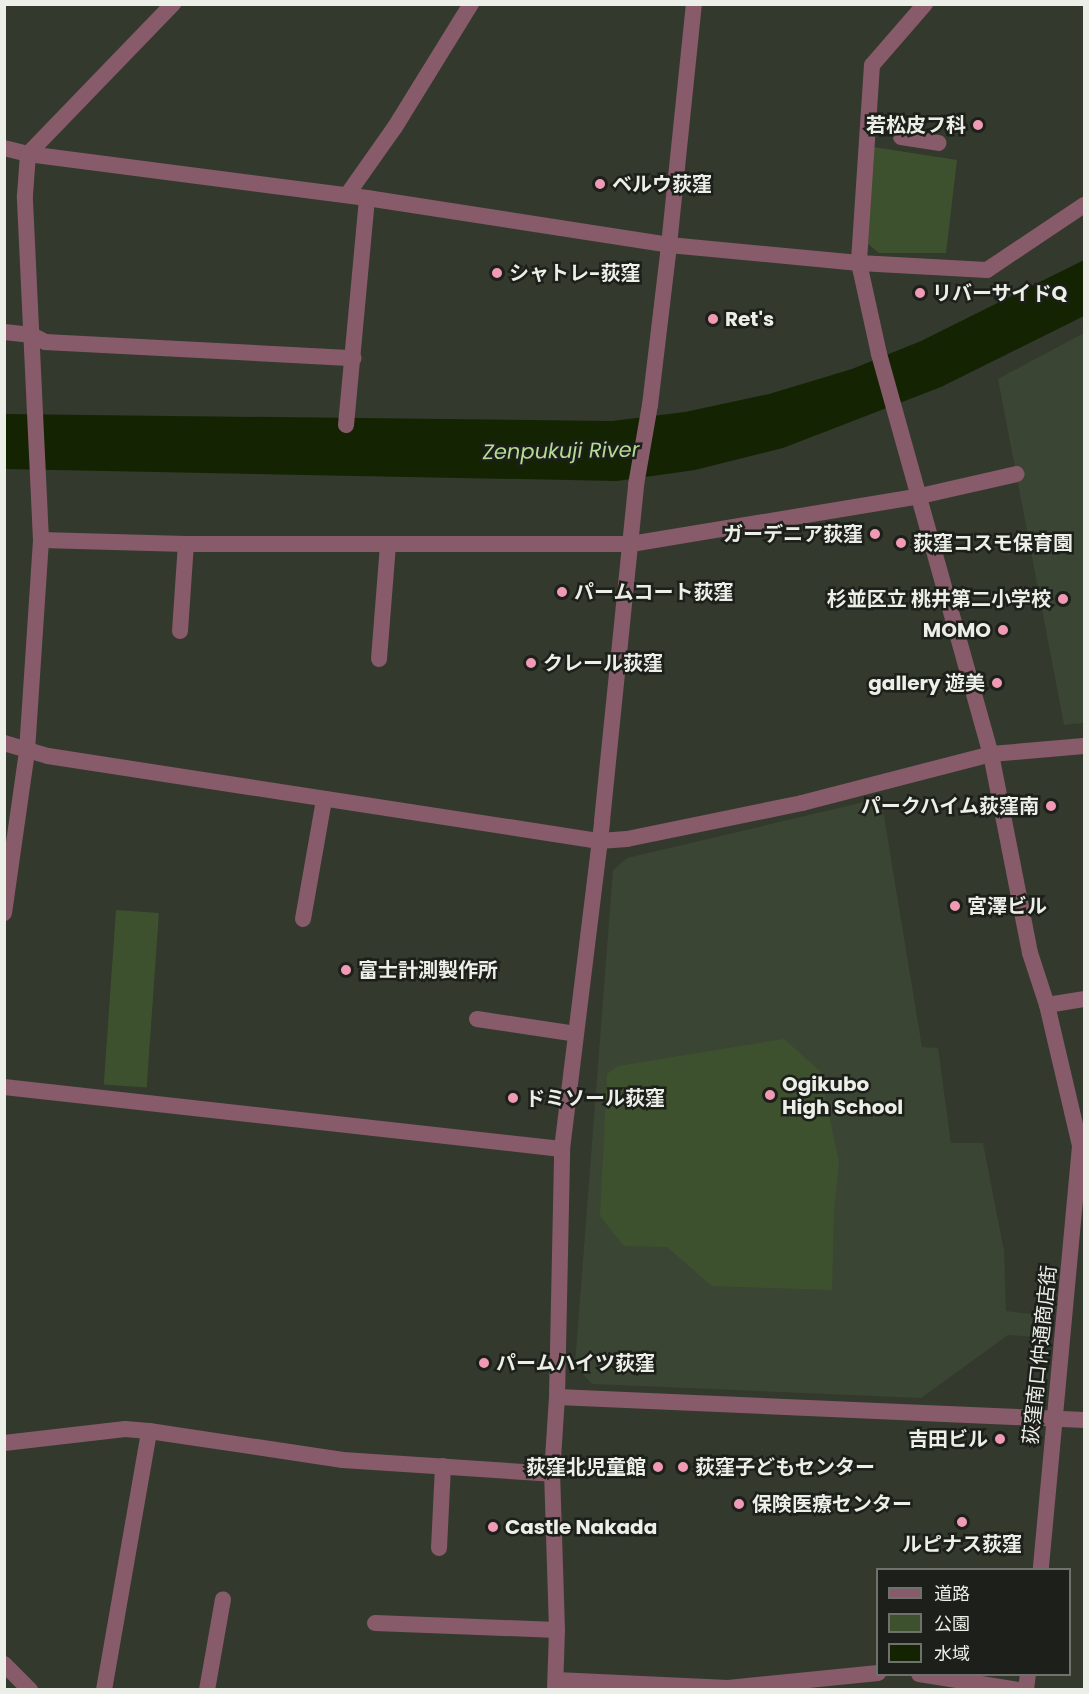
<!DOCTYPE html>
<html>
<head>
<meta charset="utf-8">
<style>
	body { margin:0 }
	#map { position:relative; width:1089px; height:1694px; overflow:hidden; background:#33392d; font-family:Poppins,"Noto Sans JP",sans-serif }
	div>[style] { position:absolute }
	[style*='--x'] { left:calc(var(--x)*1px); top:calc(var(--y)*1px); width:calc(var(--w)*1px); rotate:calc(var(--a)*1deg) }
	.built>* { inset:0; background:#3b4533 }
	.green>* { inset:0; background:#3e512e; transform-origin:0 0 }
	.water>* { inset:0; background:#142403 }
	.service>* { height:16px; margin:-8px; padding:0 8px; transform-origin:8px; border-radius:8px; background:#875b69 }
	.minor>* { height:16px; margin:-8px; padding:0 8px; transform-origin:8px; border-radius:8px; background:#875b69 }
	.tertiary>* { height:16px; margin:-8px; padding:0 8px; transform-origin:8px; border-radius:8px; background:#875b69 }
	.dots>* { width:16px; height:16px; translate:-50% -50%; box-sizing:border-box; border:3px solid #1c1f1a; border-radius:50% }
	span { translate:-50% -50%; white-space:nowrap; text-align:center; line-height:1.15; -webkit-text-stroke:5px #1c1f1a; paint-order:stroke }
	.poi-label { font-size:20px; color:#ebefe7; font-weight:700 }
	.right { translate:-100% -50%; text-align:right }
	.left { translate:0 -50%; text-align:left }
	.street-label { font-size:20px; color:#ebefe7 }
	.water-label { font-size:21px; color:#b4db92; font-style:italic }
	.frame { position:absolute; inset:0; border:6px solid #ebefe7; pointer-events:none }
	.legend { position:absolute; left:876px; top:1568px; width:195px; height:108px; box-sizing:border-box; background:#1c1f1a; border:2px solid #6f726c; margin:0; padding:8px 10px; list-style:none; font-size:18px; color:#ebefe7 }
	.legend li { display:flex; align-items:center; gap:12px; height:30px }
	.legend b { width:30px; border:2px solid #6f726c }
</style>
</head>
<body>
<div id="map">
	<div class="built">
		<i style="clip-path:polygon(1084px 333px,1084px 723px,1064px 725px,998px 379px)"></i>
		<i style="clip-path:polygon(881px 798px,922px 1047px,938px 1048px,951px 1143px,983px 1143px,1004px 1251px,1006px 1311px,1049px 1316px,1047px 1338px,1008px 1335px,921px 1398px,592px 1384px,575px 1365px,613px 870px,627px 858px)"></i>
	</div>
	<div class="green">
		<i style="clip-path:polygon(873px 147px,957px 160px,946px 253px,879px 253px,868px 244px)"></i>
		<i style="left:116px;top:910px;width:43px;height:175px;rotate:4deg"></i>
		<i style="clip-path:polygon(784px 1039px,820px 1071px,839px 1163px,834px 1210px,832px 1290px,712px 1286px,667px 1247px,624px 1246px,600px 1216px,607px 1074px,618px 1066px)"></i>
	</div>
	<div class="water">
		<i style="clip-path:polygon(1084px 260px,1084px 316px,941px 387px,783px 448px,695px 470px,617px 481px,5px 469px,5px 414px,612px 421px,685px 412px,769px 394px,852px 369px,921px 341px)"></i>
	</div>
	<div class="service">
		<i style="--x:901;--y:137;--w:38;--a:9"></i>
		<i style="--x:347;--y:195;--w:83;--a:-54.8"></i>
		<i style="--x:395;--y:127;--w:145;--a:-58.3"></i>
		<i style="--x:32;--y:335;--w:15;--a:28"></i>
		<i style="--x:45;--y:342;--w:309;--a:3"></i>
		<i style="--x:346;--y:425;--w:228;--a:-84.7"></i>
		<i style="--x:180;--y:631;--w:87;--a:-86.1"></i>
		<i style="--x:379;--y:659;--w:115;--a:-85.5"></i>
		<i style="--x:303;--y:919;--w:121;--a:-80"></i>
		<i style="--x:1047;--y:1005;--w:37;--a:-9"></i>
		<i style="--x:477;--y:1019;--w:100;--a:8.6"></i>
		<i style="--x:439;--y:1548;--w:82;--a:-87.2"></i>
		<i style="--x:375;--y:1623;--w:182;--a:2.2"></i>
		<i style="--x:207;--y:1690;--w:92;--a:-80"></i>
	</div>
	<div class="minor">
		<i style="--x:925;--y:4;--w:81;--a:131"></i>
		<i style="--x:872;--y:65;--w:198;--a:93.8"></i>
		<i style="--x:859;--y:263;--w:93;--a:77.6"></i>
		<i style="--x:879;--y:354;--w:415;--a:74.4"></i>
		<i style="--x:991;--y:754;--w:203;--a:78.9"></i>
		<i style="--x:1030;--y:953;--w:55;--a:71.9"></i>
		<i style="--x:1047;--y:1005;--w:145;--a:76.8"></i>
		<i style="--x:1080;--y:1146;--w:426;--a:95.3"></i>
		<i style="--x:4;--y:148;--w:25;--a:14"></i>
		<i style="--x:28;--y:154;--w:342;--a:7.4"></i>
		<i style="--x:367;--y:198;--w:306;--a:8.8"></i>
		<i style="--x:669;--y:245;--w:191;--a:5.4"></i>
		<i style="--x:859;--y:263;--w:128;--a:3.1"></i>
		<i style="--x:987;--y:270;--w:117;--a:-33.8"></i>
		<i style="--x:4;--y:332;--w:28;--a:6"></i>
		<i style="--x:41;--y:540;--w:145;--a:1.6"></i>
		<i style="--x:186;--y:544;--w:445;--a:0"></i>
		<i style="--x:631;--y:544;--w:293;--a:-9.4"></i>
		<i style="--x:920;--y:496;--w:99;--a:-12.8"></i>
		<i style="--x:4;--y:743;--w:46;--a:16.5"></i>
		<i style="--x:48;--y:756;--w:558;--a:8.77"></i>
		<i style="--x:599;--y:841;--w:28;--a:-4"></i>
		<i style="--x:627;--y:839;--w:179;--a:-11.6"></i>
		<i style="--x:802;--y:803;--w:195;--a:-14.5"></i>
		<i style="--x:991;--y:754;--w:93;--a:-4.9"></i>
		<i style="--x:4;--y:913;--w:164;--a:-81.9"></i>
		<i style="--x:27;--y:751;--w:211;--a:-86.2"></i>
		<i style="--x:41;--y:540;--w:345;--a:-92.7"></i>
		<i style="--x:25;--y:195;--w:41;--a:-85.8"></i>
		<i style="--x:28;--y:154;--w:209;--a:-46"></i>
		<i style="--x:4;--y:1087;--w:561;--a:6.34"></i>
		<i style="--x:557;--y:1397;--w:528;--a:2.5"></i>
		<i style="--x:4;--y:1443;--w:122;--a:-6.6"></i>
		<i style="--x:125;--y:1429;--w:24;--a:5"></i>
		<i style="--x:4;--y:1664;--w:37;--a:45"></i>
		<i style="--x:919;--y:1674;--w:101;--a:9.1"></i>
		<i style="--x:556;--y:1680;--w:172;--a:2.7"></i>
		<i style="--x:728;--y:1688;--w:151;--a:-5.7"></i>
		<i style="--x:104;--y:1690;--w:263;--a:-80.1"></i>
		<i style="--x:149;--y:1431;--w:196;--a:8.5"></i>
		<i style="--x:343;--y:1460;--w:209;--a:3.8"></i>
		<i style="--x:1026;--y:1690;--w:16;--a:-83"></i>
	</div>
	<div class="tertiary">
		<i style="--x:555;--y:1690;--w:60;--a:-88.1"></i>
		<i style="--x:557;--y:1630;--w:156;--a:-91.8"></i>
		<i style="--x:552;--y:1474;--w:77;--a:-86.3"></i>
		<i style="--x:557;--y:1397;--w:248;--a:-88.8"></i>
		<i style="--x:562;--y:1149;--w:330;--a:-83"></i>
		<i style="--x:602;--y:821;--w:338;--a:-84.2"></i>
		<i style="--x:636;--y:485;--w:81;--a:-80.1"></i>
		<i style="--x:650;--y:405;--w:161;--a:-83.2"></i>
		<i style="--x:669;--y:245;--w:242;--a:-84.1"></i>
	</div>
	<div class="dots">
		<i style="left:978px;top:125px;background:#f09ab5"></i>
		<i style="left:600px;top:184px;background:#f09ab5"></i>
		<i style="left:497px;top:273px;background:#f09ab5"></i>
		<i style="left:920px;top:293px;background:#f09ab5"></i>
		<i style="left:713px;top:319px;background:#f09ab5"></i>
		<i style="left:875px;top:534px;background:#f09ab5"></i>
		<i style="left:901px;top:543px;background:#f09ab5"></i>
		<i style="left:562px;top:592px;background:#f09ab5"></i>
		<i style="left:1063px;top:599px;background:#f09ab5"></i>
		<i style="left:1003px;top:630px;background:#f09ab5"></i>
		<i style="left:531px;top:663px;background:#f09ab5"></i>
		<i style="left:997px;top:683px;background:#f09ab5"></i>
		<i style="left:1051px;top:806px;background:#f09ab5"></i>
		<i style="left:955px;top:906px;background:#f09ab5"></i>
		<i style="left:346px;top:970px;background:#f09ab5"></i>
		<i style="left:770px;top:1095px;background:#f09ab5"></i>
		<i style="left:513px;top:1098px;background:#f09ab5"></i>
		<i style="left:484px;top:1363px;background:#f09ab5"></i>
		<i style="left:1000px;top:1439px;background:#f09ab5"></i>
		<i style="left:658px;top:1467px;background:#f09ab5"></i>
		<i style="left:683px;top:1467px;background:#f09ab5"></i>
		<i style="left:739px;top:1504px;background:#f09ab5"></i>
		<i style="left:962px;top:1522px;background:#f09ab5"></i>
		<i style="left:493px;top:1527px;background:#f09ab5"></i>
	</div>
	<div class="poi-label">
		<span class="right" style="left:966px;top:125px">若松皮フ科</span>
		<span class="left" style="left:612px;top:184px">ベルウ荻窪</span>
		<span class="left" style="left:509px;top:273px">シャトレ-荻窪</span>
		<span class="left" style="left:932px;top:293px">リバーサイドQ</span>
		<span class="left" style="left:725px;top:319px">Ret's</span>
		<span class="right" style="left:863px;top:534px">ガーデニア荻窪</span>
		<span class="left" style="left:913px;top:543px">荻窪コスモ保育園</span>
		<span class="left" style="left:574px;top:592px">パームコート荻窪</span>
		<span class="right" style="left:1051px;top:599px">杉並区立 桃井第二小学校</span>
		<span class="right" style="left:991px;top:630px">MOMO</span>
		<span class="left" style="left:543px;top:663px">クレール荻窪</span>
		<span class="right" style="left:985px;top:683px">gallery 遊美</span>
		<span class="right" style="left:1039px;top:806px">パークハイム荻窪南</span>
		<span class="left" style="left:967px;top:906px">宮澤ビル</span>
		<span class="left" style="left:358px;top:970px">富士計測製作所</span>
		<span class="left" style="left:782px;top:1096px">Ogikubo<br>High School</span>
		<span class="left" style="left:525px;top:1098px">ドミソール荻窪</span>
		<span class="left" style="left:496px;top:1363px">パームハイツ荻窪</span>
		<span class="right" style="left:988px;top:1439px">吉田ビル</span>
		<span class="right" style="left:646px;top:1467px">荻窪北児童館</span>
		<span class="left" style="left:695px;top:1467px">荻窪子どもセンター</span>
		<span class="left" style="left:752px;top:1504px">保険医療センター</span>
		<span class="left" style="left:505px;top:1527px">Castle Nakada</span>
		<span style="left:962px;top:1544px">ルピナス荻窪</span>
	</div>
	<div class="street-label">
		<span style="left:1040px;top:1355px;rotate:-84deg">荻窪南口仲通商店街</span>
	</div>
	<div class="water-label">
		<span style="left:561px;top:451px;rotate:-1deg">Zenpukuji River</span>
	</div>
	<div class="frame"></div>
	<ul class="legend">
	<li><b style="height:8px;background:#875b69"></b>道路</li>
	<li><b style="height:16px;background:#3e512e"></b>公園</li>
	<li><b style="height:16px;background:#142403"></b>水域</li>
	</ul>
</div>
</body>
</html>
